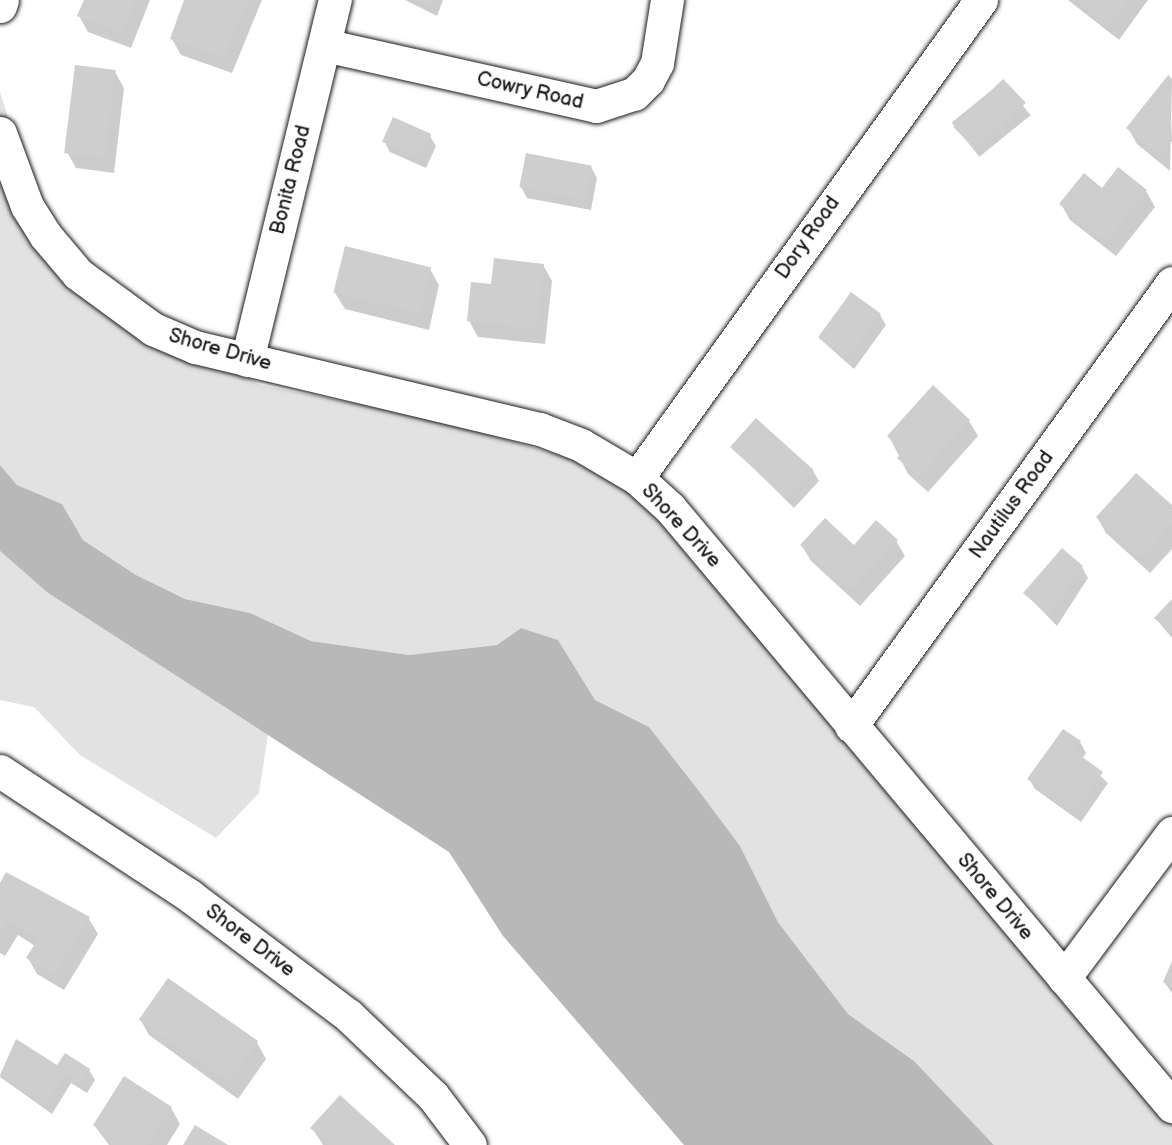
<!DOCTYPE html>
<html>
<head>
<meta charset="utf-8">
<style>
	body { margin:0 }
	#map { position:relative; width:1172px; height:1145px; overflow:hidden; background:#fff; font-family:"Balsamiq Sans",sans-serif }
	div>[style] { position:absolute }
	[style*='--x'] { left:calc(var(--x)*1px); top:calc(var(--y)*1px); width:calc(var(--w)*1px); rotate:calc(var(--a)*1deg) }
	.green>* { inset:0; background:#e2e2e2 }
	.water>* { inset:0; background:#b8b8b8 }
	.shadow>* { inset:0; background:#0003; transform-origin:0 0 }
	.building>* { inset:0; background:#cecece; transform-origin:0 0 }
	.roads { filter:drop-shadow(0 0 2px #1c1c1c) drop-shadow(0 0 2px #1c1c1c) }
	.minor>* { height:33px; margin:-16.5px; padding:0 16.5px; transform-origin:16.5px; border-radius:16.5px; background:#fff }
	span { translate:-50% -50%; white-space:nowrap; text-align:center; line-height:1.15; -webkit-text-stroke:6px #fff; paint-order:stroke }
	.street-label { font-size:20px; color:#1c1c1c }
</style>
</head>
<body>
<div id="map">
	<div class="green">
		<i style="clip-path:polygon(0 92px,54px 261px,260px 385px,441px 420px,625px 475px,1172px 1107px,1172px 1145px,994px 1145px,914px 1061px,848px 1014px,778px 922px,740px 846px,649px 727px,595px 700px,558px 640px,521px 628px,497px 645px,409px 655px,311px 641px,250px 613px,185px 599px,136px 575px,83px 540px,62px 504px,17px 485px,0 465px)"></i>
		<i style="clip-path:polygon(0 551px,48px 593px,268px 735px,259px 793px,216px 838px,80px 755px,34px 707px,0 700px)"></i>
	</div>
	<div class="water">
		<i style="clip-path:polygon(0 465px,17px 485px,62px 504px,83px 540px,136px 575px,185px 599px,250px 613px,311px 641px,409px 655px,497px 645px,521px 628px,558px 640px,595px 700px,649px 727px,698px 790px,740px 846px,778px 922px,848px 1014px,914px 1061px,994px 1145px,684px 1145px,503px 936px,449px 852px,48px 593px,0 551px)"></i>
	</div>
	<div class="shadow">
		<i style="clip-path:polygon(85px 0,150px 0,131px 48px,88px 32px,79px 16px)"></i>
		<i style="clip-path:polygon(186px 0,262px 0,232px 73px,181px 55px,172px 39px)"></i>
		<i style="clip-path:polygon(405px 0,443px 0,437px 16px)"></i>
		<i style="clip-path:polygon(1068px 0,1148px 0,1119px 40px)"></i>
		<i style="clip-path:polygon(115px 72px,124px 88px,114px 173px,76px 168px,67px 152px)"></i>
		<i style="clip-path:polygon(1169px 76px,1172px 79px,1170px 171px,1137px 144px,1128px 128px)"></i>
		<i style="left:1003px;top:81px;width:44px;height:66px;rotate:51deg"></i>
		<i style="clip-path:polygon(430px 136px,436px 146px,426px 168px,390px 152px,384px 141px)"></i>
		<i style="clip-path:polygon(591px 167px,597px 178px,591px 210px,527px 198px,521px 187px)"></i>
		<i style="clip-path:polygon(1146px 191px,1155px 207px,1116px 256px,1070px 220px,1061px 204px)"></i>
		<i style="clip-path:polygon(543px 265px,552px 281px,545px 344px,478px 337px,469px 321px,492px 286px)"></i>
		<i style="clip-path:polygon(430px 269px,439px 285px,429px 330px,345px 309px,335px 293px)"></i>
		<i style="clip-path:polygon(880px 315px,886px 325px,854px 369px,819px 338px)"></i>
		<i style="clip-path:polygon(969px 421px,978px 436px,928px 492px,908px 474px,889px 436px)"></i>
		<i style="clip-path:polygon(732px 447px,813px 471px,819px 481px,794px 508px)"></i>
		<i style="clip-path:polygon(1172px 507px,1172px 549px,1150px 573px,1106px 533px,1097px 517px)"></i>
		<i style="clip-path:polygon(896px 541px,905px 556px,860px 606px,811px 561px,802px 546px,854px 547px)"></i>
		<i style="clip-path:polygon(1082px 567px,1088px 578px,1057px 626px,1025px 593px)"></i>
		<i style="clip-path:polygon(1172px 601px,1172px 638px,1156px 619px)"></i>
		<i style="clip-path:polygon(1063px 731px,1080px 742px,1086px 753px,1082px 759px,1108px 783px,1081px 822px,1035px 789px,1029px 779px)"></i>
		<i style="clip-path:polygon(0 886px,89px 919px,98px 934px,64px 990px,37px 974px,28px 958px,35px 946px,18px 935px,5px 956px,0 953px)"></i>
		<i style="clip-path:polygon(1172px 965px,1172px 993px,1164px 982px)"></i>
		<i style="clip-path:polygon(140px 1019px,257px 1043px,266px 1059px,238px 1099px,149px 1035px)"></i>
		<i style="clip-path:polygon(17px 1041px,58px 1067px,89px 1070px,95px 1080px,87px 1093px,71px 1083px,52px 1114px,0 1077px)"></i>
		<i style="clip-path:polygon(171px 1108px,180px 1124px,167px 1145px,109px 1145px,94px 1125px)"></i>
		<i style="clip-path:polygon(312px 1128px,393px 1145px,323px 1145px)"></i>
	</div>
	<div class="building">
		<i style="clip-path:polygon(84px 0,135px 0,122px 33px,77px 16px)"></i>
		<i style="clip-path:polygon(184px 0,248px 0,224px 58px,170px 39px)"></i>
		<i style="clip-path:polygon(413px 0,434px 0,431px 7px)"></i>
		<i style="clip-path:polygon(1074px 0,1128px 0,1109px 26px)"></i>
		<i style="left:75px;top:65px;width:41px;height:89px;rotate:7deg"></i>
		<i style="clip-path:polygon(1169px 74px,1172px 141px,1160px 156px,1126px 128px)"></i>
		<i style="left:1003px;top:79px;width:33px;height:69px;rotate:46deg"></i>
		<i style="left:393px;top:117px;width:42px;height:27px;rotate:24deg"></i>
		<i style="left:526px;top:153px;width:67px;height:35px;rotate:11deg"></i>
		<i style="clip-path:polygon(1118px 167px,1147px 190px,1106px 242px,1059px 204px,1084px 173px,1102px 188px)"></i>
		<i style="left:345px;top:246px;width:89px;height:48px;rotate:14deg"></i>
		<i style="clip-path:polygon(494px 258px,544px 264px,537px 329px,467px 321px,471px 282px,491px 284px)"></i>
		<i style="left:851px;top:292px;width:37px;height:56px;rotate:36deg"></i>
		<i style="clip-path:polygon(933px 385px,970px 420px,918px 477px,897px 458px,903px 451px,887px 436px)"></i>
		<i style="left:756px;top:418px;width:78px;height:39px;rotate:42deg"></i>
		<i style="clip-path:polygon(1136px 473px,1172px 505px,1172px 524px,1141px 558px,1096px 517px)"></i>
		<i style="clip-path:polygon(825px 518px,854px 545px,876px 520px,898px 540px,850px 591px,800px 545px)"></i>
		<i style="clip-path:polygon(1062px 548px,1083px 566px,1050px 616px,1023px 593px)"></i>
		<i style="clip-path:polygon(1172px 599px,1172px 634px,1154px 618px)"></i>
		<i style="clip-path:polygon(1063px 729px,1081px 741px,1074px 751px,1103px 772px,1075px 812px,1027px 779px)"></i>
		<i style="clip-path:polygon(6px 872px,90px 917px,54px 975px,26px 958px,38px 939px,8px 921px,0 934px,0 883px)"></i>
		<i style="clip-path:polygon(1172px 961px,1172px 986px,1163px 982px)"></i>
		<i style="left:168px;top:978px;width:110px;height:51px;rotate:35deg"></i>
		<i style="clip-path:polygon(16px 1039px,57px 1065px,65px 1053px,90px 1069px,80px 1084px,65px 1074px,46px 1104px,0 1075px)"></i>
		<i style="clip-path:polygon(124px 1076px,172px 1107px,148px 1145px,109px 1145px,113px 1138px,93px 1125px)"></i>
		<i style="clip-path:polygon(340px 1095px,395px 1145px,330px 1145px,310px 1128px)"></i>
		<i style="clip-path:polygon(195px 1125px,228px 1145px,183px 1145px)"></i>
	</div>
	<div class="roads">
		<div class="minor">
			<i style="--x:0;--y:6;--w:6;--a:-72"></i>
			<i style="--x:324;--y:45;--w:279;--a:12.6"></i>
			<i style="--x:596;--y:106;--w:40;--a:-18"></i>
			<i style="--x:634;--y:94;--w:20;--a:-45"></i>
			<i style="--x:648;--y:80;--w:19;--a:-62"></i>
			<i style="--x:657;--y:63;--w:64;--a:-81"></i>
			<i style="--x:0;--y:133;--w:78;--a:69.7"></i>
			<i style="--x:27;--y:206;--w:34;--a:58"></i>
			<i style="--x:45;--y:235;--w:51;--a:49.8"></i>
			<i style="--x:78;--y:274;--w:93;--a:36.3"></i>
			<i style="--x:153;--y:329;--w:46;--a:23.2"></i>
			<i style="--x:195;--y:347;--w:355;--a:13.4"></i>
			<i style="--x:540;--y:429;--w:44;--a:21.3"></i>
			<i style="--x:581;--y:445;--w:65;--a:30.5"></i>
			<i style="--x:637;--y:478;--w:45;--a:42.3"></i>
			<i style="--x:670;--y:508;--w:781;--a:49.99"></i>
			<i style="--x:247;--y:360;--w:371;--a:-76.3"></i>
			<i style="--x:637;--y:478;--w:589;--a:-54.26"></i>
			<i style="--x:851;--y:726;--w:547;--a:-54.07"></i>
			<i style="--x:0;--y:771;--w:227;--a:33.3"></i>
			<i style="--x:190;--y:896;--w:198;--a:37"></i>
			<i style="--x:348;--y:1015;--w:117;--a:43.6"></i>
			<i style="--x:433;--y:1096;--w:61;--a:52.9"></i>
			<i style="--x:1064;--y:978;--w:181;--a:-53.3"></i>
		</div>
	</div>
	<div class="street-label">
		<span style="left:530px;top:91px;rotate:13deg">Cowry Road</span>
		<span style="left:291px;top:180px;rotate:-76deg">Bonita Road</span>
		<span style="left:808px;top:238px;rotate:-55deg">Dory Road</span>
		<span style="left:220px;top:350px;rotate:16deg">Shore Drive</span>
		<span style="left:1012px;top:505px;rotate:-54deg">Nautilus Road</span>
		<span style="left:681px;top:526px;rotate:47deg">Shore Drive</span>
		<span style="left:995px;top:897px;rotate:50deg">Shore Drive</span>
		<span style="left:250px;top:941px;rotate:37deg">Shore Drive</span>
	</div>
</div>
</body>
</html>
